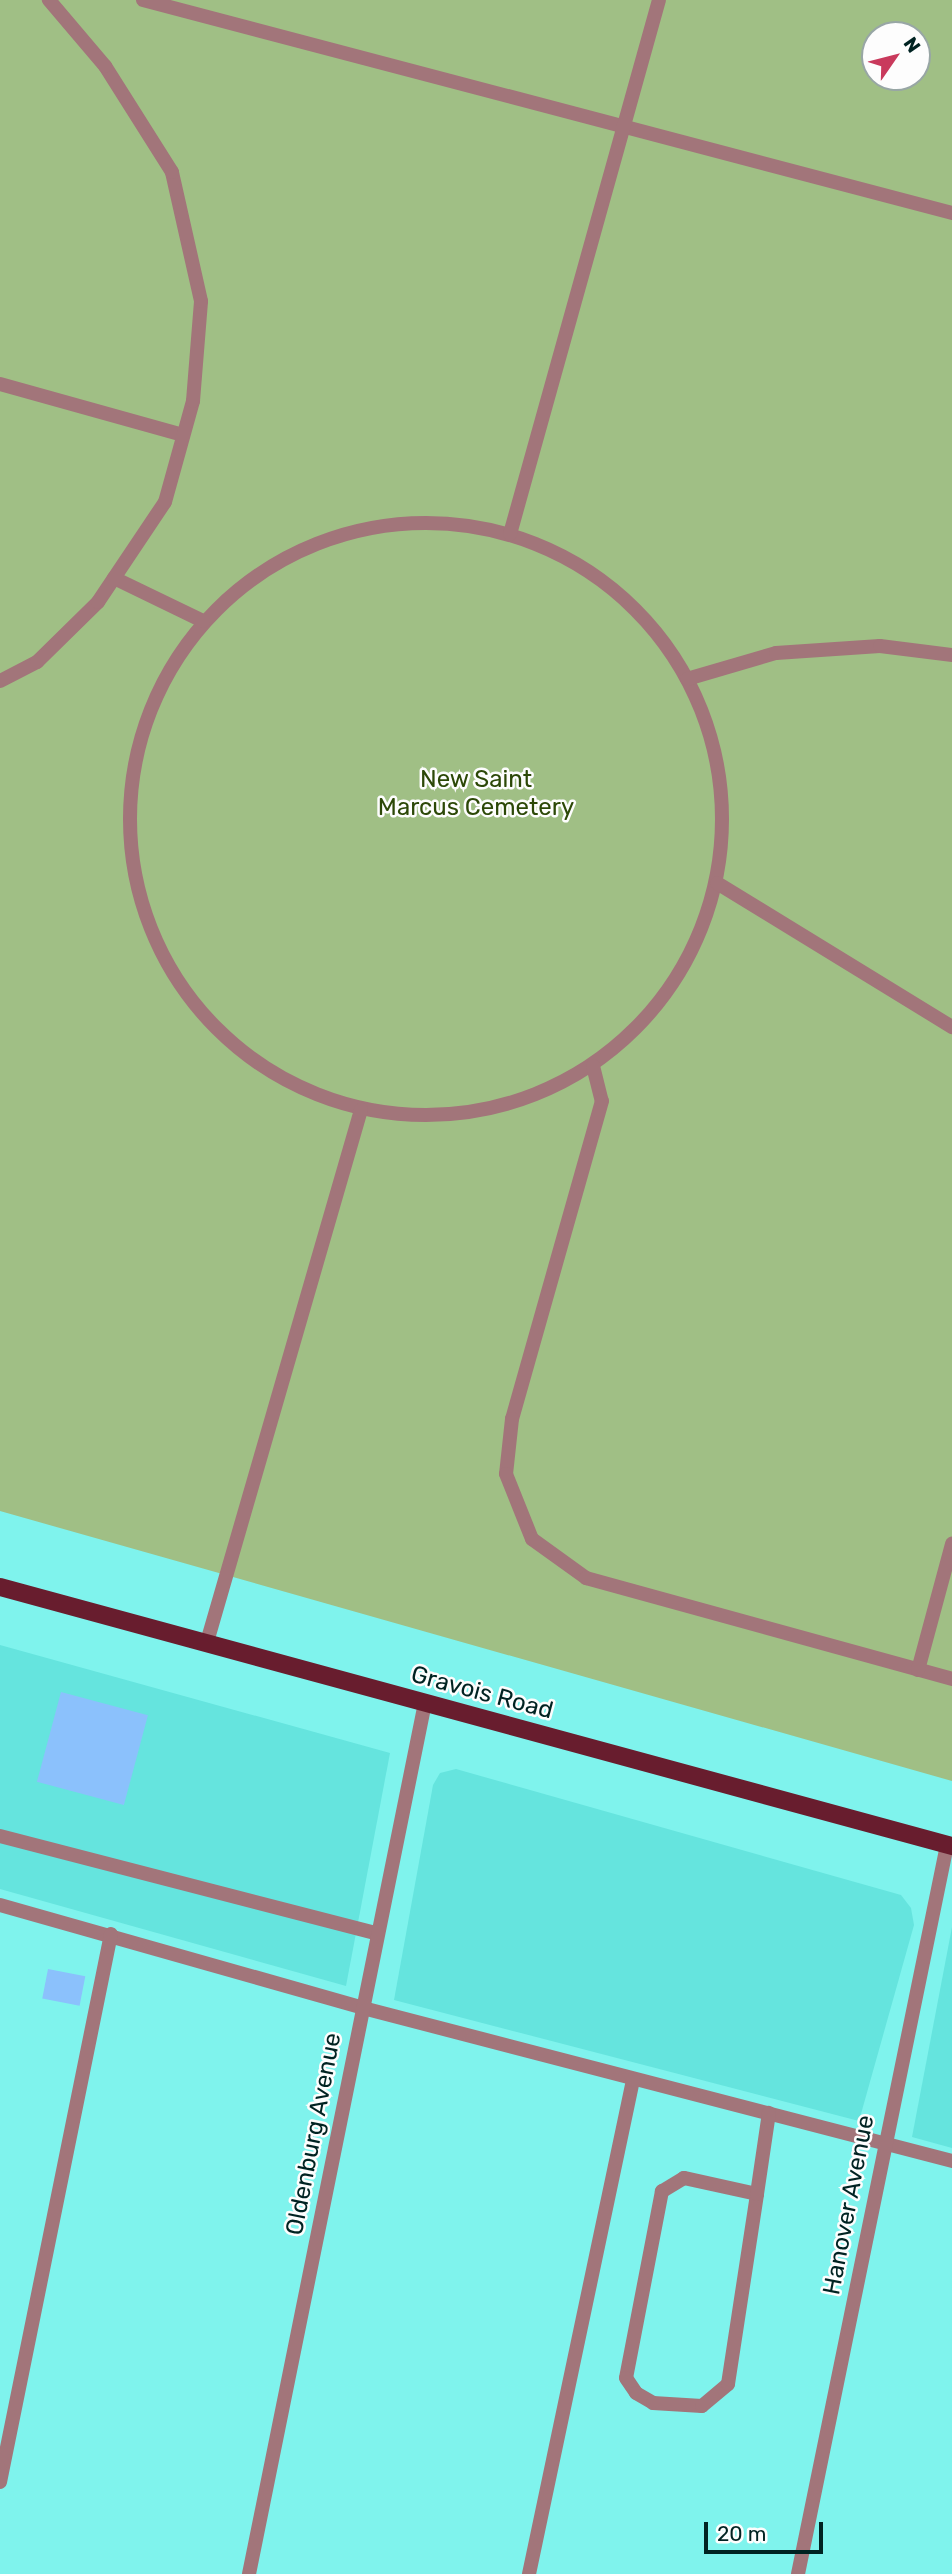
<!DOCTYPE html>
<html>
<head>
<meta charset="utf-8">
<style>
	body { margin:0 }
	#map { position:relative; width:952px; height:2574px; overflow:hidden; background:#7ff3ed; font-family:Rubik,sans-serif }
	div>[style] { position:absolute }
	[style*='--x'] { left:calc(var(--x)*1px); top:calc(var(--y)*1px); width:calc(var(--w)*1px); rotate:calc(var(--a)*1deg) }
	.built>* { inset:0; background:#65e4de }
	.green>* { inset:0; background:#a0bf85 }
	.building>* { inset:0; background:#8bc1fc; transform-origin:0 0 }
	.lane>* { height:14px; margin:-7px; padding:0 7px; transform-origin:7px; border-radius:7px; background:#a2757a }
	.lane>.ring { margin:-7px; padding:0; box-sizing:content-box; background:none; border:14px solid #a2757a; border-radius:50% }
	.street>* { height:14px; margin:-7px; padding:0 7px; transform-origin:7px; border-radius:7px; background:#a2757a }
	.primary>* { height:18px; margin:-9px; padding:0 9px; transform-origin:9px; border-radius:9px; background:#681d2e }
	span { translate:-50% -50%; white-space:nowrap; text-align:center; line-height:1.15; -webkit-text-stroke:5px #fdfdfd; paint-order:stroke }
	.park-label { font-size:24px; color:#2c4807 }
	.street-label { font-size:24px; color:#002322 }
	.north { position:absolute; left:861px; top:21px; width:70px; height:70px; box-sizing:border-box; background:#fdfdfd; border:2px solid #98a6a5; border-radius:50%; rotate:55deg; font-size:19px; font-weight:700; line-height:28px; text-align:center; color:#002322 }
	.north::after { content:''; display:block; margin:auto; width:24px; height:32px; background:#c93a5c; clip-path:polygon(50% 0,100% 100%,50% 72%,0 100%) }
	.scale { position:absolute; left:704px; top:2522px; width:119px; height:32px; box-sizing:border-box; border:4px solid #002322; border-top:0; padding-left:9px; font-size:21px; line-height:24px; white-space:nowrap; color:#002322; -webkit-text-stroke:5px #fdfdfd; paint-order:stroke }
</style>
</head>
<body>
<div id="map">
	<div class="built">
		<i style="clip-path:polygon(0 1645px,390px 1753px,346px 1986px,0 1889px)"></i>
		<i style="clip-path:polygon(456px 1769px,901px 1895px,911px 1908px,914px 1925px,859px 2121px,394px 2000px,433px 1785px,440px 1773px)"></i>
		<i style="clip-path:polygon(952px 1927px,952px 2148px,912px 2137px)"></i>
	</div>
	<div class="green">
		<i style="clip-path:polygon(evenodd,0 0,952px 0,952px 1781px,0 1511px,0 0,875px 35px,917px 35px,917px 77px,875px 77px,875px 35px)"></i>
	</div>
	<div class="building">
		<i style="left:61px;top:1692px;width:90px;height:93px;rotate:15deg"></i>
		<i style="left:48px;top:1969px;width:38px;height:30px;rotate:11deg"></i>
	</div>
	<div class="lane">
		<i style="--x:143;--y:0;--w:837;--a:14.75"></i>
		<i style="--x:0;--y:384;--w:190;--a:15.6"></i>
		<i class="ring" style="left:130px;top:523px;width:578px;height:578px"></i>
		<i style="--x:510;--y:534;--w:554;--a:-74.41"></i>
		<i style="--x:114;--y:578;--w:99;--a:25.8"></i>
		<i style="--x:687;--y:679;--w:93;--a:-16.3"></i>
		<i style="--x:776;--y:653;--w:104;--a:-3.9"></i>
		<i style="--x:880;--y:646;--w:73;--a:7.1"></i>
		<i style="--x:0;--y:681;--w:42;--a:-27.2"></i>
		<i style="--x:37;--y:662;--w:86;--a:-44.5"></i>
		<i style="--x:98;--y:602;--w:120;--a:-56.2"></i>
		<i style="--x:165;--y:502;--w:105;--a:-74.5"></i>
		<i style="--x:193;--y:401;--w:100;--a:-85.4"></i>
		<i style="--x:201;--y:301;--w:132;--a:-102.7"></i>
		<i style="--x:172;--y:172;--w:125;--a:-122.3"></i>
		<i style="--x:105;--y:66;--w:87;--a:-130.3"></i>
		<i style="--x:717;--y:883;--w:276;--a:31.5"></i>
		<i style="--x:593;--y:1066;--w:36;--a:76"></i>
		<i style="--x:602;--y:1101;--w:330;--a:105.8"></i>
		<i style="--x:512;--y:1419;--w:55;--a:96.2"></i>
		<i style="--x:506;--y:1474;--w:70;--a:68.2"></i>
		<i style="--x:532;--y:1539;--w:67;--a:35.8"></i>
		<i style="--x:586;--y:1578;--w:380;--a:15.4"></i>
		<i style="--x:207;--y:1642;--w:554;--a:-73.86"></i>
		<i style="--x:918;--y:1670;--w:131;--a:-74.9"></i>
		<i style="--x:0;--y:1836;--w:390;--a:14.5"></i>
		<i style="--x:0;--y:1905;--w:377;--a:15.8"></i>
		<i style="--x:363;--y:2008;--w:609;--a:14.56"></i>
		<i style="--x:757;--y:2194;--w:75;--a:-167.6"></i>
		<i style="--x:684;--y:2178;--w:26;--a:149"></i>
		<i style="--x:662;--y:2191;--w:190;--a:100.9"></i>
		<i style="--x:626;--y:2378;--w:18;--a:56"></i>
		<i style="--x:636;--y:2393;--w:20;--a:30"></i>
		<i style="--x:653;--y:2403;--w:49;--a:3.5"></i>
		<i style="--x:702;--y:2406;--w:34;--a:-40"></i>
		<i style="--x:728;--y:2384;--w:192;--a:-81.3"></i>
		<i style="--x:757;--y:2194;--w:82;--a:-81.6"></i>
		<i style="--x:0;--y:2482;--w:559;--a:-78.55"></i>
		<i style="--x:529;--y:2574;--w:505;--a:-78.11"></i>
	</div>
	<div class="street">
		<i style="--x:249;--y:2574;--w:889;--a:-78.58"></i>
		<i style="--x:798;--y:2574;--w:744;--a:-78.45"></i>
	</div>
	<div class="primary">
		<i style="--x:0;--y:1587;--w:987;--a:15.22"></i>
	</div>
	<div class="park-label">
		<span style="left:476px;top:794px">New Saint<br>Marcus Cemetery</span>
	</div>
	<div class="street-label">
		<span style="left:482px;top:1693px;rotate:15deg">Gravois Road</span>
		<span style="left:314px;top:2134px;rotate:-79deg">Oldenburg Avenue</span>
		<span style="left:849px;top:2205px;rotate:-79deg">Hanover Avenue</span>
	</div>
	<div class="north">N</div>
	<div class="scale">20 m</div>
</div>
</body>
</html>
